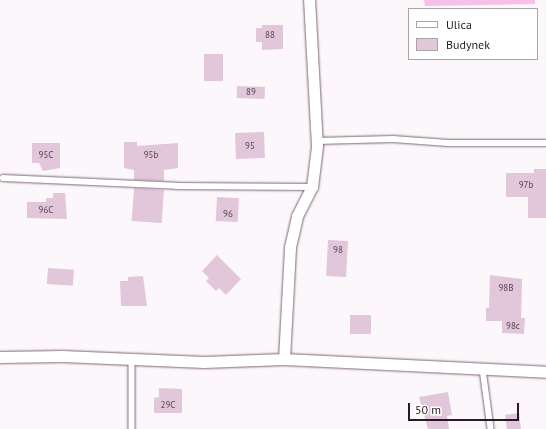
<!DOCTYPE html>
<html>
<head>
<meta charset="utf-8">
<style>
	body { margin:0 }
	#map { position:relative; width:546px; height:429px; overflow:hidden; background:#fcf7fa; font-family:"PT Sans",sans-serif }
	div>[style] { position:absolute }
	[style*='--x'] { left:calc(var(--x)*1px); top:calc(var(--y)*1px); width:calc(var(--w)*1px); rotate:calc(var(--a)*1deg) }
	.green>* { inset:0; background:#f7c0e8 }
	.building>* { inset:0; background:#e1c7d9; transform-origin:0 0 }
	.roads { filter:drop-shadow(0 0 1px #7d6677) drop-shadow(0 0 1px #7d6677) }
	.service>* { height:5.5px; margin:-2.75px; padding:0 2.75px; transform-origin:2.75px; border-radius:2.75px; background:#fff }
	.minor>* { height:11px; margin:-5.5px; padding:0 5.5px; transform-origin:5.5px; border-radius:5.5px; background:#fff }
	span { translate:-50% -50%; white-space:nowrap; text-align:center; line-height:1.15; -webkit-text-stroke:3.5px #fff; paint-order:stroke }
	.number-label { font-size:9px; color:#544650 }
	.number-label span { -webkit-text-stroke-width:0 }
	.legend { position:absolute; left:408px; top:8px; width:130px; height:52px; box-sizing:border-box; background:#fff; border:1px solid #a8a4a7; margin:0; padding:5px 7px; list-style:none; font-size:12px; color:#251b22 }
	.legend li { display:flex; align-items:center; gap:8px; height:20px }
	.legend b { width:20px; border:1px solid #a8a4a7 }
	.scale { position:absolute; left:408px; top:403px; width:111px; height:18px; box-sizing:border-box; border:2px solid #251b22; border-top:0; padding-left:5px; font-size:12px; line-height:14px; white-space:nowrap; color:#251b22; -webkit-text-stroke:3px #fff; paint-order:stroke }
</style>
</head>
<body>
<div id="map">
	<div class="green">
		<i style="clip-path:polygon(424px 0,535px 0,535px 4px,425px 6px)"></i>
	</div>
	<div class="building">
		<i style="clip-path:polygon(262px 25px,283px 25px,283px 49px,262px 50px,262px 42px,256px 42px,256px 28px,262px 28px)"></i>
		<i style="left:204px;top:54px;width:19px;height:27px"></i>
		<i style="left:237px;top:86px;width:28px;height:12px;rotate:2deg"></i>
		<i style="left:264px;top:132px;width:26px;height:29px;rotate:88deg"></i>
		<i style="clip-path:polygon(124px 142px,137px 142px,137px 146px,178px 143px,178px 168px,164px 170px,164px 181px,134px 180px,134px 170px,124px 168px)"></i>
		<i style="clip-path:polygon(32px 143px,60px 143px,60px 168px,43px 171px,39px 163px,32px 163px)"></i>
		<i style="clip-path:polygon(534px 169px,546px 169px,546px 218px,528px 218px,528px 197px,506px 197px,506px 173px,534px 173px)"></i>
		<i style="left:134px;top:188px;width:30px;height:33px;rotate:4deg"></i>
		<i style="clip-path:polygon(53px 193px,65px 193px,67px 219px,27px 218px,27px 202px,46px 202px,46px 198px,53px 198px)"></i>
		<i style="left:217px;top:197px;width:22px;height:24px;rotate:3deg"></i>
		<i style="left:328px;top:240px;width:20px;height:36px;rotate:3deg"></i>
		<i style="clip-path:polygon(217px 255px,241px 279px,226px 295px,219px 288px,216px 291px,206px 281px,209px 278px,202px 271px)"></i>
		<i style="left:48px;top:268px;width:26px;height:16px;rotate:4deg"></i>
		<i style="clip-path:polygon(490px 275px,522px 279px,521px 318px,525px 318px,524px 334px,502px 333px,502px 321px,486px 321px,486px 308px,489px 308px)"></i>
		<i style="clip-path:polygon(143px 276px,147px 306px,121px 306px,120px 281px,128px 281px,128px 277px)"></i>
		<i style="left:350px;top:315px;width:21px;height:19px"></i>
		<i style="clip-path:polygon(159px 388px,182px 389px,182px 413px,154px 413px,154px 398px,159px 397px)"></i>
		<i style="clip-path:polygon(448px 392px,452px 415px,447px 416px,449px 429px,428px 429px,419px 397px)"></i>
		<i style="clip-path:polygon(519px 413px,521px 429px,507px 429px,505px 415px)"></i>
	</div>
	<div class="roads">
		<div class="service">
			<i style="--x:316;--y:141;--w:77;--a:-1.5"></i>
			<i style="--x:393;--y:139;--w:55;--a:4.2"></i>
			<i style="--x:448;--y:143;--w:98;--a:0"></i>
			<i style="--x:3;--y:178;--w:173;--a:2.6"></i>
			<i style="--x:176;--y:186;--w:136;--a:0.4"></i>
			<i style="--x:132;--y:361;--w:68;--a:90"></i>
			<i style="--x:483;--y:369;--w:61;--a:82.4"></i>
		</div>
		<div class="minor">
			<i style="--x:0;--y:357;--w:62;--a:-0.9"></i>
			<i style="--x:62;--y:356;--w:142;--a:2.4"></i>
			<i style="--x:204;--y:362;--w:80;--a:-2.1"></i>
			<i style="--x:284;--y:359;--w:262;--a:2.8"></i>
			<i style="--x:284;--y:359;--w:112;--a:-86.9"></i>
			<i style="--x:290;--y:247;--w:32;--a:-77"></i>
			<i style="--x:297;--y:216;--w:33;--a:-63"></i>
			<i style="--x:312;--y:187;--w:41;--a:-83"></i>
			<i style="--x:317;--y:146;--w:146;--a:-93.1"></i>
		</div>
	</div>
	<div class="number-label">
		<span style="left:270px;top:35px">88</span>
		<span style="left:251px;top:92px">89</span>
		<span style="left:250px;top:146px">95</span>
		<span style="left:46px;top:155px">95C</span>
		<span style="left:151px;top:155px">95b</span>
		<span style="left:526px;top:185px">97b</span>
		<span style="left:46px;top:210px">96C</span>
		<span style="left:228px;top:214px">96</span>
		<span style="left:338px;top:250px">98</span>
		<span style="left:506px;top:288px">98B</span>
		<span style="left:513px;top:326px">98c</span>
		<span style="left:168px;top:405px">29C</span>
	</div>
	<ul class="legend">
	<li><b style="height:5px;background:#fff"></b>Ulica</li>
	<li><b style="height:11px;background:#e1c7d9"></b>Budynek</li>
	</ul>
	<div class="scale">50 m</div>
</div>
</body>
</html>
